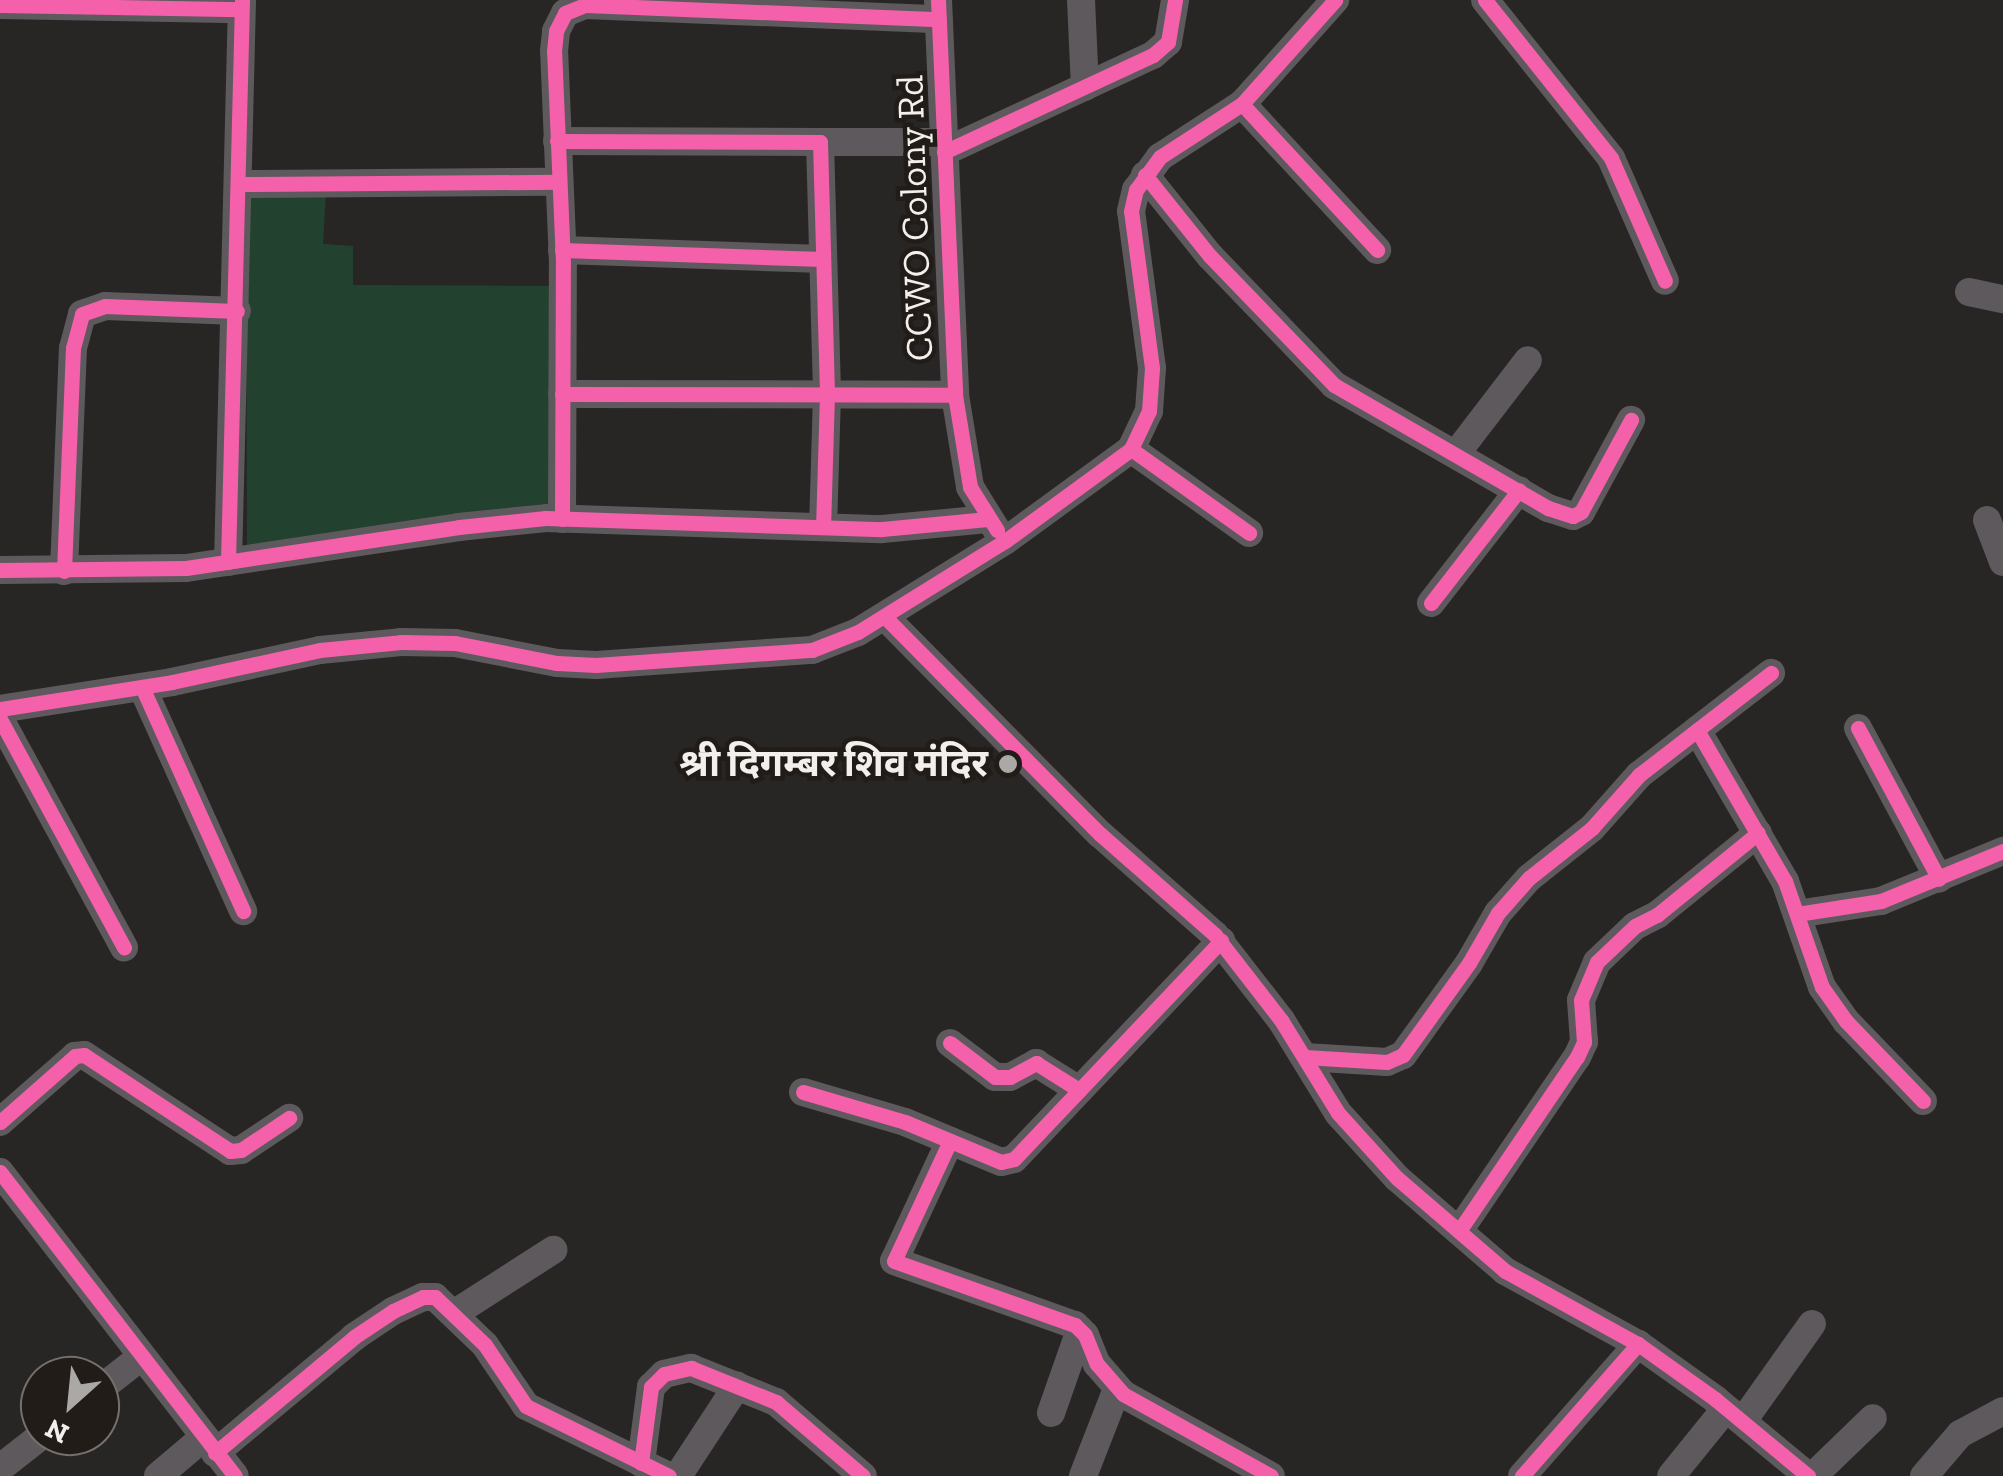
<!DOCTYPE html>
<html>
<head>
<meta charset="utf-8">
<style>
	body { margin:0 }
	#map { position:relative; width:2003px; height:1476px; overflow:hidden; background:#282624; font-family:"Zilla Slab","Noto Sans Devanagari",serif }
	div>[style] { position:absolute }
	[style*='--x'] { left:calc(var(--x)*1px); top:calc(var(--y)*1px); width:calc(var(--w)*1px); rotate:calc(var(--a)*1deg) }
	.green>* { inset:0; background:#22422f }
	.minor>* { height:28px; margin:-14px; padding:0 14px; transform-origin:14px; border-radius:14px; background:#5e595d }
	.cycleway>* { height:15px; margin:-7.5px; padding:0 7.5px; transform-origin:7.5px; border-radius:7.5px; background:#f560ab }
	.dots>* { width:28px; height:28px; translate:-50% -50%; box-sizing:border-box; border:5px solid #211c18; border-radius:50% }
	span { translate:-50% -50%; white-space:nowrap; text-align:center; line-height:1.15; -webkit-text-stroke:9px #211c18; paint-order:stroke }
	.street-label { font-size:38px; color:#f2efec }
	.poi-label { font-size:38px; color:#f2efec; font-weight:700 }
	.right { translate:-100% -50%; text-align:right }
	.north { position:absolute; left:20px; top:1356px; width:100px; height:100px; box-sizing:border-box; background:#211c18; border:2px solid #75706d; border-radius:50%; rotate:207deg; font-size:28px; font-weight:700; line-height:40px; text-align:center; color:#f2efec }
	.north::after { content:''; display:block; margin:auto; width:35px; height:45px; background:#aba9a6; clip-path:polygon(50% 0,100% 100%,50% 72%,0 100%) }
</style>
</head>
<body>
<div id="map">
	<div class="green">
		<i style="clip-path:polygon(326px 190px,323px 244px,353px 246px,353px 285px,551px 286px,552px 503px,247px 546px,246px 192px)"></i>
	</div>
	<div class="minor">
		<i style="--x:938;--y:0;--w:395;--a:87.5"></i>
		<i style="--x:955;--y:395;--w:93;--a:80.7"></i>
		<i style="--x:970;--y:487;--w:49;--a:58.2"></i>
		<i style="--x:1081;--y:0;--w:87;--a:87.4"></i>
		<i style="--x:1485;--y:0;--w:202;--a:51.4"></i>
		<i style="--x:1611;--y:158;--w:134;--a:66.3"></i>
		<i style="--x:0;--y:5;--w:241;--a:1"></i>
		<i style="--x:1242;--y:104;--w:199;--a:47.2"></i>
		<i style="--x:557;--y:141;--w:263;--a:0.2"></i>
		<i style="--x:820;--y:142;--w:252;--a:88.4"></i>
		<i style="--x:827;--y:394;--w:132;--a:91.7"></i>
		<i style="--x:820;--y:142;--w:124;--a:0"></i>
		<i style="--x:944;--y:152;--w:230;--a:-24.9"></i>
		<i style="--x:1153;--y:55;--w:20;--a:-41"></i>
		<i style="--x:1168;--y:42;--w:43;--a:-80.5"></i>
		<i style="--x:1145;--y:175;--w:104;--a:51.3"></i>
		<i style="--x:1210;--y:256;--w:179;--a:46.1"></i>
		<i style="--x:1334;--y:385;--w:247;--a:29.9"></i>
		<i style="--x:1548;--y:508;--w:26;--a:18"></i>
		<i style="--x:1573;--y:516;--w:9;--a:-27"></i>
		<i style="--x:1581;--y:512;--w:105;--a:-61.5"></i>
		<i style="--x:239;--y:184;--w:320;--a:-0.4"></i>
		<i style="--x:562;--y:250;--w:261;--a:2"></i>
		<i style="--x:1969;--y:292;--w:35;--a:12"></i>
		<i style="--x:562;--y:394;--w:393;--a:0.1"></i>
		<i style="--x:1131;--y:449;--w:145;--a:35.4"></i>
		<i style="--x:1456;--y:454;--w:118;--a:-52.5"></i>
		<i style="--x:562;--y:519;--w:256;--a:-89.8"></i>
		<i style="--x:563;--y:263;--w:212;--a:-92.4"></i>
		<i style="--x:554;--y:51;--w:20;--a:-84"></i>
		<i style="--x:556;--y:31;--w:20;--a:-63"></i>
		<i style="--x:565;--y:13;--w:22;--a:-22"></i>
		<i style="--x:585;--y:5;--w:354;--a:2.3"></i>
		<i style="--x:1987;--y:520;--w:45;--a:69.1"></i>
		<i style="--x:228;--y:562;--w:562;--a:-88.57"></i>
		<i style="--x:0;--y:570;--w:186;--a:-0.6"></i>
		<i style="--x:186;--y:568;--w:276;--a:-8.5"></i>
		<i style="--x:459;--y:527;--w:87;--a:-5.9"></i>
		<i style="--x:546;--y:518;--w:336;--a:1.9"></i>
		<i style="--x:882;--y:529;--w:106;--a:-5.4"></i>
		<i style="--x:64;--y:571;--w:223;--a:-87.7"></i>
		<i style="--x:73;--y:348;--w:35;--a:-75"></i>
		<i style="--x:82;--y:314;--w:24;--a:-19"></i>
		<i style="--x:105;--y:306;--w:132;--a:2.2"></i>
		<i style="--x:1431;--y:603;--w:143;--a:-52.1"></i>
		<i style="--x:885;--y:617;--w:305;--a:45.3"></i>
		<i style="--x:1100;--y:834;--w:153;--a:41.3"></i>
		<i style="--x:1215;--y:935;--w:108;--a:52.2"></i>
		<i style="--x:1281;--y:1020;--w:109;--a:58.5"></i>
		<i style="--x:1338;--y:1113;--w:88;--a:47.8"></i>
		<i style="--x:1397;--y:1178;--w:143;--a:40.7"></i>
		<i style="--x:1505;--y:1271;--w:152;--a:28.8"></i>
		<i style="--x:1638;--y:1344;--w:95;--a:35.5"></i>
		<i style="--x:1715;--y:1399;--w:121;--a:39.6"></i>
		<i style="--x:142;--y:687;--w:246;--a:65.7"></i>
		<i style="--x:0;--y:709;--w:174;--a:-8.9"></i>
		<i style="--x:172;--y:682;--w:151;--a:-12.2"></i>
		<i style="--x:320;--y:650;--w:81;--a:-5.6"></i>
		<i style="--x:401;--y:642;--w:54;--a:1.1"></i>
		<i style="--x:455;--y:643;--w:104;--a:11.1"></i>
		<i style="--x:557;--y:663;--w:39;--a:3"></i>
		<i style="--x:596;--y:665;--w:217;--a:-4"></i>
		<i style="--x:812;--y:650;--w:49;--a:-21.4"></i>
		<i style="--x:858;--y:632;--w:173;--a:-31.8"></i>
		<i style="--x:1005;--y:541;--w:156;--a:-36.1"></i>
		<i style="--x:1131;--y:449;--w:42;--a:-64.7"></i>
		<i style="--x:1149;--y:411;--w:43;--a:-86"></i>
		<i style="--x:1152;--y:368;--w:158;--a:-97.6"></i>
		<i style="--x:1131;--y:211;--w:22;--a:-77"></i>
		<i style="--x:1136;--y:190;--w:41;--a:-54"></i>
		<i style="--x:1160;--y:157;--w:98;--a:-32.9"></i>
		<i style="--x:1242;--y:104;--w:140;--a:-48.2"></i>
		<i style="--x:0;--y:719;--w:260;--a:61.5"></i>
		<i style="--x:1858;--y:728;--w:171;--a:61.8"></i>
		<i style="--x:1697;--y:730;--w:175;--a:59.8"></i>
		<i style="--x:1785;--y:881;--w:112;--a:70.8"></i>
		<i style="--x:1822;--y:987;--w:42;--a:54.8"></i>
		<i style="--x:1846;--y:1021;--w:111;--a:46.1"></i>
		<i style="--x:1797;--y:914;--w:85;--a:-8.8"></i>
		<i style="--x:1881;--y:901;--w:132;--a:-22.3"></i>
		<i style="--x:950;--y:1043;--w:56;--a:37.1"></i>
		<i style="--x:995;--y:1077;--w:15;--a:0"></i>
		<i style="--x:1010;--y:1077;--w:30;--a:-28"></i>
		<i style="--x:1036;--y:1063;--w:51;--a:32.1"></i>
		<i style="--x:1305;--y:1057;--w:82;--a:3.5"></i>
		<i style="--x:1387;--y:1062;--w:17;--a:-24"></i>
		<i style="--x:1403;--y:1055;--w:113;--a:-54.3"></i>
		<i style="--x:1469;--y:963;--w:58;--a:-59.9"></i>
		<i style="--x:1498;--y:913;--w:47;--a:-48.5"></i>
		<i style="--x:1529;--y:878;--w:80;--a:-38.4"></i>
		<i style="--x:1592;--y:828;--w:71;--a:-48.4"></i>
		<i style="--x:1639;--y:775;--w:167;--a:-37.7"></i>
		<i style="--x:803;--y:1092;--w:106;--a:16.4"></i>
		<i style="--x:905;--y:1122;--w:104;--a:22.6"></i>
		<i style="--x:1001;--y:1162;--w:13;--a:-13"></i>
		<i style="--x:1014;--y:1159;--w:301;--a:-46.5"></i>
		<i style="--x:0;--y:1122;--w:100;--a:-41.3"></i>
		<i style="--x:75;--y:1056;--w:9;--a:-6"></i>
		<i style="--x:84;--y:1055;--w:175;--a:33.3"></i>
		<i style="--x:230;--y:1151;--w:11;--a:-5"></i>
		<i style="--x:241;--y:1150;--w:58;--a:-33.7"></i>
		<i style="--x:950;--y:1141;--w:132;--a:115"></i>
		<i style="--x:894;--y:1261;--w:192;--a:19.5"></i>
		<i style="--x:1075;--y:1325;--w:14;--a:45"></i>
		<i style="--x:1085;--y:1335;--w:31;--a:68"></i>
		<i style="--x:1097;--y:1364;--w:40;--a:49"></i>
		<i style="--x:1123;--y:1394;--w:169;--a:29"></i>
		<i style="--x:0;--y:1172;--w:384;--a:52.3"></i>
		<i style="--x:1459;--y:1231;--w:210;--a:-55.9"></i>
		<i style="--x:1577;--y:1057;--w:17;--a:-65"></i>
		<i style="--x:1584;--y:1042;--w:42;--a:-94.1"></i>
		<i style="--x:1581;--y:1000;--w:41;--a:-67.2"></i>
		<i style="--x:1597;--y:962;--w:52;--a:-43.5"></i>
		<i style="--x:1635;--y:926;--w:25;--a:-27"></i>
		<i style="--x:1657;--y:915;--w:130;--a:-39.1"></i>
		<i style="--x:455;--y:1313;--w:117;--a:-32.7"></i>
		<i style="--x:100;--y:1389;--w:52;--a:-38"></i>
		<i style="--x:1051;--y:1413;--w:88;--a:-70.7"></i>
		<i style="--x:1743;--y:1421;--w:119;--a:-54.6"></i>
		<i style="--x:215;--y:1453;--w:181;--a:-39.8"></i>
		<i style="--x:354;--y:1337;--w:47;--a:-33.7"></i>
		<i style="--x:393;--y:1311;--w:33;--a:-25"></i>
		<i style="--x:423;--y:1297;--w:12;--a:0"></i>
		<i style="--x:435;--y:1297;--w:69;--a:43.8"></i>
		<i style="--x:485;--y:1345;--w:73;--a:56.1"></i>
		<i style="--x:526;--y:1406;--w:159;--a:26.1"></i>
		<i style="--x:641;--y:1463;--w:77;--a:-82.5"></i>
		<i style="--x:651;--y:1387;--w:18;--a:-45"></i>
		<i style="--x:664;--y:1374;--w:28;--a:-13"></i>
		<i style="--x:691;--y:1368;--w:92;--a:21.8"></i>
		<i style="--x:776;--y:1402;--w:114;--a:40.4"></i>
		<i style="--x:0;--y:1468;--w:52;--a:-38"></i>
		<i style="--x:158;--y:1476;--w:59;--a:-40.2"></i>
		<i style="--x:678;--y:1476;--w:108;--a:-56.8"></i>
		<i style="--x:1083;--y:1476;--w:93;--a:-68.7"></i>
		<i style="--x:1522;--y:1476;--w:176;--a:-48.7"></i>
		<i style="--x:1671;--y:1476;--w:87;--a:-51"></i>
		<i style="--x:1813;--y:1476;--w:83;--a:-44"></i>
		<i style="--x:1924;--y:1476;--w:55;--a:-49.4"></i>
		<i style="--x:1960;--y:1434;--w:49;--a:-28.1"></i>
	</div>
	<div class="cycleway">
		<i style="--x:938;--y:0;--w:395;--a:87.5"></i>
		<i style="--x:955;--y:395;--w:93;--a:80.7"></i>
		<i style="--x:970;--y:487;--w:51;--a:57.9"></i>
		<i style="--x:1485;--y:0;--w:202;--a:51.4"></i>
		<i style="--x:1611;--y:158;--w:134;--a:66.3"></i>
		<i style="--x:0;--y:5;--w:241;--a:1"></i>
		<i style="--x:1242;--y:104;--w:199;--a:47.2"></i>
		<i style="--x:557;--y:141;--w:263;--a:0.2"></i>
		<i style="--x:820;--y:142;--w:252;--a:88.4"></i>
		<i style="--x:827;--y:394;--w:132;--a:91.7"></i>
		<i style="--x:944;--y:152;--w:230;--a:-24.9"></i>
		<i style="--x:1153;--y:55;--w:20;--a:-41"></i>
		<i style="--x:1168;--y:42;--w:43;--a:-80.5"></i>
		<i style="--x:1145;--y:175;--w:104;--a:51.3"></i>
		<i style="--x:1210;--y:256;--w:179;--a:46.1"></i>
		<i style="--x:1334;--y:385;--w:247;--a:29.9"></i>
		<i style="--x:1548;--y:508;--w:26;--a:18"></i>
		<i style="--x:1573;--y:516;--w:9;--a:-27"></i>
		<i style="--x:1581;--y:512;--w:105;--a:-61.5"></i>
		<i style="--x:239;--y:184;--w:320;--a:-0.4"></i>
		<i style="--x:562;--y:250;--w:261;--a:2"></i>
		<i style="--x:562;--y:394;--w:393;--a:0.1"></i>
		<i style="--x:1131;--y:449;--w:145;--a:35.4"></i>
		<i style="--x:562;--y:519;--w:256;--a:-89.8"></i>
		<i style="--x:563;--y:263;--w:212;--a:-92.4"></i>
		<i style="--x:554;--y:51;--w:20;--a:-84"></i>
		<i style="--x:556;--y:31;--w:20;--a:-63"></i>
		<i style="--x:565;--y:13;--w:22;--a:-22"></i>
		<i style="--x:585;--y:5;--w:354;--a:2.3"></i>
		<i style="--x:228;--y:562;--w:562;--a:-88.57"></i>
		<i style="--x:0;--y:570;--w:186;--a:-0.6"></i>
		<i style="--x:186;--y:568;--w:276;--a:-8.5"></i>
		<i style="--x:459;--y:527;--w:87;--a:-5.9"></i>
		<i style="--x:546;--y:518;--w:336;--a:1.9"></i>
		<i style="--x:882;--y:529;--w:106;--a:-5.4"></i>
		<i style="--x:64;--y:571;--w:223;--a:-87.7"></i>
		<i style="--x:73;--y:348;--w:35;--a:-75"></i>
		<i style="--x:82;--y:314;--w:24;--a:-19"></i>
		<i style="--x:105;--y:306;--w:132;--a:2.2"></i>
		<i style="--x:1431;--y:603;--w:143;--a:-52.1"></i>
		<i style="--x:885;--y:617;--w:305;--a:45.3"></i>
		<i style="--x:1100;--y:834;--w:153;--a:41.3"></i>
		<i style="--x:1215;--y:935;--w:108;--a:52.2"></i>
		<i style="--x:1281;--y:1020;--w:109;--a:58.5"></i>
		<i style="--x:1338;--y:1113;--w:88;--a:47.8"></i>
		<i style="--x:1397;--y:1178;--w:143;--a:40.7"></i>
		<i style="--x:1505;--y:1271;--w:152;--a:28.8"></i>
		<i style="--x:1638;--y:1344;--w:95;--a:35.5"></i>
		<i style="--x:1715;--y:1399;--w:121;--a:39.6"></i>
		<i style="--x:142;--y:687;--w:246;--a:65.7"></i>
		<i style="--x:0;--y:709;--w:174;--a:-8.9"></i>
		<i style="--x:172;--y:682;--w:151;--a:-12.2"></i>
		<i style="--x:320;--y:650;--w:81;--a:-5.6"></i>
		<i style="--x:401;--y:642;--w:54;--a:1.1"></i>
		<i style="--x:455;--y:643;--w:104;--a:11.1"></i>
		<i style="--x:557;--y:663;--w:39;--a:3"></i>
		<i style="--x:596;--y:665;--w:217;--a:-4"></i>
		<i style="--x:812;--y:650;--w:49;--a:-21.4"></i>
		<i style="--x:858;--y:632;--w:173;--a:-31.8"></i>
		<i style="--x:1005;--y:541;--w:156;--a:-36.1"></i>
		<i style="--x:1131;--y:449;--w:42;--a:-64.7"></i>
		<i style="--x:1149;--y:411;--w:43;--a:-86"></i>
		<i style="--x:1152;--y:368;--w:158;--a:-97.6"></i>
		<i style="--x:1131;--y:211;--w:22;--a:-77"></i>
		<i style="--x:1136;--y:190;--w:41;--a:-54"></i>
		<i style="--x:1160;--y:157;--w:98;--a:-32.9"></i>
		<i style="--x:1242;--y:104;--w:140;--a:-48.2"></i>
		<i style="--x:0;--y:719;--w:260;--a:61.5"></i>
		<i style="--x:1858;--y:728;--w:171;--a:61.8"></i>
		<i style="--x:1697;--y:730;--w:175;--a:59.8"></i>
		<i style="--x:1785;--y:881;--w:112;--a:70.8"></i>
		<i style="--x:1822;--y:987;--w:42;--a:54.8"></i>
		<i style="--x:1846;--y:1021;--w:111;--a:46.1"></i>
		<i style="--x:1797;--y:914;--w:85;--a:-8.8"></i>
		<i style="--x:1881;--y:901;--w:132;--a:-22.3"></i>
		<i style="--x:950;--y:1043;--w:56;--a:37.1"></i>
		<i style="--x:995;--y:1077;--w:15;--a:0"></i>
		<i style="--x:1010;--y:1077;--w:30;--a:-28"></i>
		<i style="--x:1036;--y:1063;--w:51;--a:32.1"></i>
		<i style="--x:1305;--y:1057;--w:82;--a:3.5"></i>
		<i style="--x:1387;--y:1062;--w:17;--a:-24"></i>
		<i style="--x:1403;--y:1055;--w:113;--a:-54.3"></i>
		<i style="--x:1469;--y:963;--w:58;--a:-59.9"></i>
		<i style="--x:1498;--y:913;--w:47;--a:-48.5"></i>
		<i style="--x:1529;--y:878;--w:80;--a:-38.4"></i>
		<i style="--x:1592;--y:828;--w:71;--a:-48.4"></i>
		<i style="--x:1639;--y:775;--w:167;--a:-37.7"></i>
		<i style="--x:803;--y:1092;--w:106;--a:16.4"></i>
		<i style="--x:905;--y:1122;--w:104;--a:22.6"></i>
		<i style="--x:1001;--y:1162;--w:13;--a:-13"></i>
		<i style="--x:1014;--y:1159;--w:301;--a:-46.5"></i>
		<i style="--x:0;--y:1122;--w:100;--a:-41.3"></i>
		<i style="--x:75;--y:1056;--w:9;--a:-6"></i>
		<i style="--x:84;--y:1055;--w:175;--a:33.3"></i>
		<i style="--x:230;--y:1151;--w:11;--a:-5"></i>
		<i style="--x:241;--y:1150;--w:58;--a:-33.7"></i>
		<i style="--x:950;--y:1141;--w:132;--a:115"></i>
		<i style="--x:894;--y:1261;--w:192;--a:19.5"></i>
		<i style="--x:1075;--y:1325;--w:14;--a:45"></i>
		<i style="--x:1085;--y:1335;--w:31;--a:68"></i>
		<i style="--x:1097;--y:1364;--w:40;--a:49"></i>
		<i style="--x:1123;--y:1394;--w:169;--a:29"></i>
		<i style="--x:0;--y:1172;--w:384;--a:52.3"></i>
		<i style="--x:1459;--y:1231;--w:210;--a:-55.9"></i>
		<i style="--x:1577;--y:1057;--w:17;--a:-65"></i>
		<i style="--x:1584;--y:1042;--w:42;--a:-94.1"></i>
		<i style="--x:1581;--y:1000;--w:41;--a:-67.2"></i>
		<i style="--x:1597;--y:962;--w:52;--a:-43.5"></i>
		<i style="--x:1635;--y:926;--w:25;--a:-27"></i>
		<i style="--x:1657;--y:915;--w:130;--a:-39.1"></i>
		<i style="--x:215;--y:1453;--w:181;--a:-39.8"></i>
		<i style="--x:354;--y:1337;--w:47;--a:-33.7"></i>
		<i style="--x:393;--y:1311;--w:33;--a:-25"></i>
		<i style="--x:423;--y:1297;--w:12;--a:0"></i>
		<i style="--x:435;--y:1297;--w:69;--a:43.8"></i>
		<i style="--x:485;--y:1345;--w:73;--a:56.1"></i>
		<i style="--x:526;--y:1406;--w:159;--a:26.1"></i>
		<i style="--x:641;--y:1463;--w:77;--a:-82.5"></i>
		<i style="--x:651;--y:1387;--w:18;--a:-45"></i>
		<i style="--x:664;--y:1374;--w:28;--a:-13"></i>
		<i style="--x:691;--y:1368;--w:92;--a:21.8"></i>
		<i style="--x:776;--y:1402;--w:114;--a:40.4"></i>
		<i style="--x:1522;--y:1476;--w:176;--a:-48.7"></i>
	</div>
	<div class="dots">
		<i style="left:1008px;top:764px;background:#aba9a6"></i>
	</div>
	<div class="street-label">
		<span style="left:915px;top:218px;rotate:-92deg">CCWO Colony Rd</span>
	</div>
	<div class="poi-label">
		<span class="right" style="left:988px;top:764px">श्री दिगम्बर शिव मंदिर</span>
	</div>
	<div class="north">N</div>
</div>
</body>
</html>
